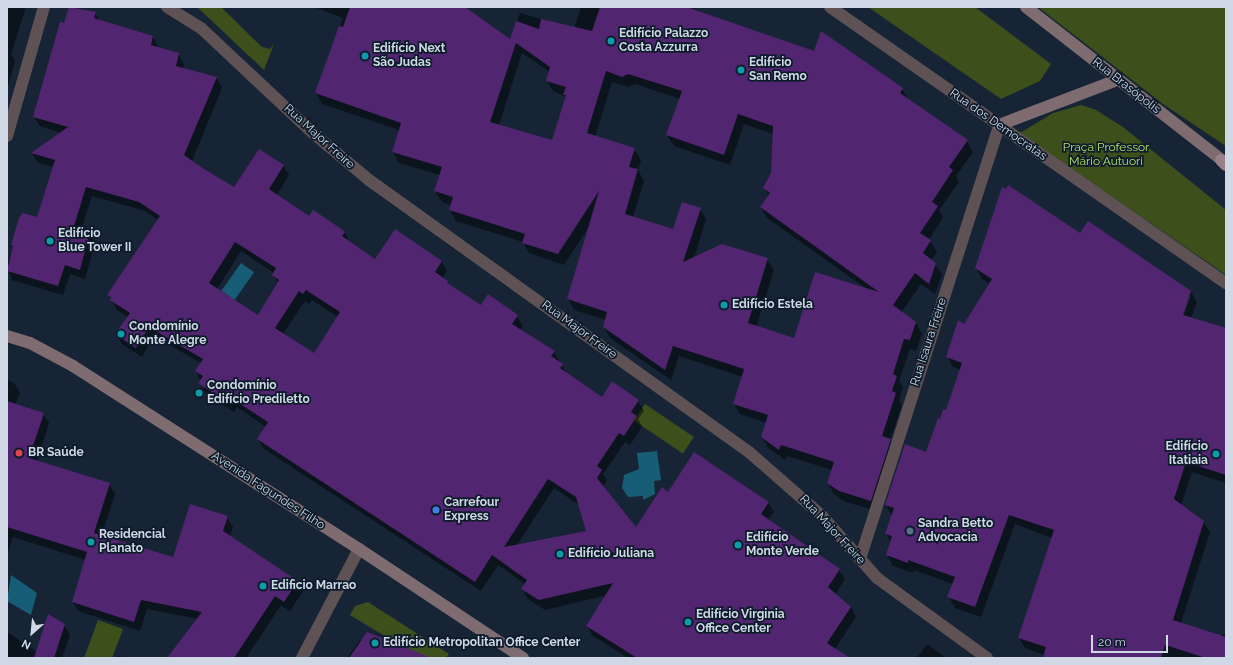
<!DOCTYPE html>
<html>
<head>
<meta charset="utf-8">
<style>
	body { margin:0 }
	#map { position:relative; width:1233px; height:665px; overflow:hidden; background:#162435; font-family:Raleway,sans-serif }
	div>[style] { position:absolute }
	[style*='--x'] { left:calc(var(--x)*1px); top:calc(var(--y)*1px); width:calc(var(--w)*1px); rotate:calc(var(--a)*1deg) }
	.green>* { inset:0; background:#3d4f1b; transform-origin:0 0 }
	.water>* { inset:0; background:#175d75; transform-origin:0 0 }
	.shadow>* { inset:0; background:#0007 }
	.building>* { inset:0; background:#522570 }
	.street>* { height:12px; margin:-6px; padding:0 6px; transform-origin:6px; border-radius:6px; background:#5e5255 }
	.secondary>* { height:12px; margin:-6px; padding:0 6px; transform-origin:6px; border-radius:6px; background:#7f6c71 }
	.primary>* { height:12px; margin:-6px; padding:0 6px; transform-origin:6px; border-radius:6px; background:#988086 }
	.dots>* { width:11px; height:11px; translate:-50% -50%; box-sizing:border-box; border:2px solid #0d1b2b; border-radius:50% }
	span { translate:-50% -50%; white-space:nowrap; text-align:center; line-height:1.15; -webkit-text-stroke:3.5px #0d1b2b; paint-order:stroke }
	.poi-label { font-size:12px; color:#cfd8e4; font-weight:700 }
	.left { translate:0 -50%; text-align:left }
	.right { translate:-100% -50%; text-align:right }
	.street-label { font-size:12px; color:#cfd8e4 }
	.park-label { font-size:12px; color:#b6e165 }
	.frame { position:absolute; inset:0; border:8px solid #cfd8e4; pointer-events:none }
	.north { position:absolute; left:12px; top:613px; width:40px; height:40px; -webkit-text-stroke:3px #0d1b2b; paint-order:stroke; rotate:207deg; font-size:11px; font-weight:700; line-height:16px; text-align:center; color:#cfd8e4 }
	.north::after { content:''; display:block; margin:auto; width:14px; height:18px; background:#cfd8e4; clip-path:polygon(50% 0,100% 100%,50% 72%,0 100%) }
	.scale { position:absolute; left:1091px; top:635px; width:77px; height:18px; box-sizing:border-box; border:2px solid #cfd8e4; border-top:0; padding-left:5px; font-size:12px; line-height:14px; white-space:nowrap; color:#cfd8e4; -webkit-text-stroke:3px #0d1b2b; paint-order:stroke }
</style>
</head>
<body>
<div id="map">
	<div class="green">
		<i style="clip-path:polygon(197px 7px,221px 7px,262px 47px,270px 49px,274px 44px,264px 70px)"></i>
		<i style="clip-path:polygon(868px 7px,975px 7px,1051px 64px,1040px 81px,1001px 99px)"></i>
		<i style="clip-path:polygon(1038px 7px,1224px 7px,1226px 9px,1226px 146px,1163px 104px)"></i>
		<i style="clip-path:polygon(1081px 105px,1096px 110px,1123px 127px,1226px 210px,1226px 275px,1020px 133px,1053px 113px)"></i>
		<i style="left:645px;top:404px;width:59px;height:20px;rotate:34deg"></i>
		<i style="clip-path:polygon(368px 602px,449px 654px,446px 658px,421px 658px,350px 615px,355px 606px)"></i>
		<i style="clip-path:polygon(98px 620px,123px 629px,112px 658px,84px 658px)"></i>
	</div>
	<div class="water">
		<i style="left:241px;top:263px;width:16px;height:34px;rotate:35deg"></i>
		<i style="clip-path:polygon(657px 451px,661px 480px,654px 481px,655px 494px,643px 500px,643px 496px,628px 497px,622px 488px,624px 475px,639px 469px,637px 453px)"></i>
		<i style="clip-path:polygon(11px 575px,37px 593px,31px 615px,7px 601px)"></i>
	</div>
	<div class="shadow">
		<i style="clip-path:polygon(7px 7px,26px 7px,11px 54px,15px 61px,7px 90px)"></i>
		<i style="clip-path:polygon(evenodd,70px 7px,95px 13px,100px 21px,153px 37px,158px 47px,178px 54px,184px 64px,183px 69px,217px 78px,222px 88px,192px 161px,234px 188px,283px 165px,289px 175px,277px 195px,309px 217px,345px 233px,350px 243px,375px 260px,441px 261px,447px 271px,442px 278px,450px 287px,481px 307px,517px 316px,523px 326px,520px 330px,554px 352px,567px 374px,602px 398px,638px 401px,644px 411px,638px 419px,642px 427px,630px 445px,625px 442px,603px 474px,607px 480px,603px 487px,636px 529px,669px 493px,768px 502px,774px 512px,768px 520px,839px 570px,845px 579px,835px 595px,851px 607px,856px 617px,835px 649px,848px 658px,628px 658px,593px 636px,587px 626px,607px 595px,545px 610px,528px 599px,522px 589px,525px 584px,498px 565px,481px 591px,264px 449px,258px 439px,266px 427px,237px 407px,234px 412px,205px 393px,196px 371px,201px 363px,154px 336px,142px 357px,122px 344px,116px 334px,128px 317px,117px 310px,109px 295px,158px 220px,145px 211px,92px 196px,81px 230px,89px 233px,95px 243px,85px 279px,70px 274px,63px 295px,12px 280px,7px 266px,20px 218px,38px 218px,54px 167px,38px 163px,32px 153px,61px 133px,40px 126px,34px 117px,70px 7px,241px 251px,274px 273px,278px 284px,259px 317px,217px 289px,241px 251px,70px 7px,312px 300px,338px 317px,314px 354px,283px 334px,305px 301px,309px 304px,312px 300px,70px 7px,554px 488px,579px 505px,587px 532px,517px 545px,554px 488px)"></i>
		<i style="clip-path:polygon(evenodd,314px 7px,464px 7px,511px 40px,520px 13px,574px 29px,581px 7px,689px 7px,902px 89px,909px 100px,967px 141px,973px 152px,956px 176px,959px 182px,939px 210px,943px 217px,929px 240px,937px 252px,931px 260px,942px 274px,935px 294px,921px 284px,901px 313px,916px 323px,922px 334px,916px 351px,910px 349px,899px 381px,903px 387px,899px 400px,902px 405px,890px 440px,896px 451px,877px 511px,846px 502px,834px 494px,828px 483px,832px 470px,787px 456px,785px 460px,768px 448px,762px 437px,767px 423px,740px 414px,734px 404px,743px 377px,679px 356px,671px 380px,610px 338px,604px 327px,606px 320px,574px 310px,568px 299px,589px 227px,564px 265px,529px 253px,523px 242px,456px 221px,450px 210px,451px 205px,442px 202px,435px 191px,440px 175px,399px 163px,393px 152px,399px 130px,322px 104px,316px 93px,343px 18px,314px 7px,522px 53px,550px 72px,547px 81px,553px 91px,567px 98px,552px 141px,499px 125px,522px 53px,314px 7px,612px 82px,628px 87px,635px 84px,680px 99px,667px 135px,674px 146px,730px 165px,744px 124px,773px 134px,772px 174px,764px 188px,769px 196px,761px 207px,767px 218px,867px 289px,794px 339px,756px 327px,774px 270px,767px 259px,694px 258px,706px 219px,700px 209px,674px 231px,633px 217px,644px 181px,638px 170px,641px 160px,634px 149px,595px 137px,612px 82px)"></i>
		<i style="clip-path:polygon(evenodd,1080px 235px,1191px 292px,1197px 302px,1191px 318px,1226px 334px,1226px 483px,1192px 472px,1181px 505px,1203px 521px,1210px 532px,1181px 623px,1219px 636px,1226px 634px,1226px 658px,1044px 658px,1045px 655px,1025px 648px,1019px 638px,1052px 538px,1015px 524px,981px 617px,955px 608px,949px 597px,953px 584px,914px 570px,913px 573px,893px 566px,887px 555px,891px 543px,886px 534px,892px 516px,886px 505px,927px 453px,946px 411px,961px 370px,953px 367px,947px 356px,990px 284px,982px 279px,976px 268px,1080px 235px,1189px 296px,1191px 296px,1182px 320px,1180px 319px,1189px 296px)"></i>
		<i style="clip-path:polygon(7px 380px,14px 383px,20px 393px,15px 405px,43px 414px,49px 423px,37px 461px,109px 484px,115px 494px,101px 537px,174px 558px,227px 517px,233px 527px,230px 537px,297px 581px,303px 591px,290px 611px,281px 605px,246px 658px,169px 658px,198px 619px,147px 609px,140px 631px,78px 611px,73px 602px,86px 560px,13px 537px,7px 555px)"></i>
		<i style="clip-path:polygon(64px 625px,70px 635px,62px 658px,7px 658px,7px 632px,37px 652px)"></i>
		<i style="clip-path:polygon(360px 640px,362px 641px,410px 658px,347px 658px)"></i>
		<i style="clip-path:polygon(927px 644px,946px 658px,917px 658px)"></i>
		<i style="clip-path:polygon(119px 656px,125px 658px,118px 658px)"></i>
	</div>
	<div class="building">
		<i style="clip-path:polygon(evenodd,69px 7px,96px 12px,94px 18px,153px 36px,151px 45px,179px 53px,176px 66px,217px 77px,184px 155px,201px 167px,234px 187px,259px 149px,284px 165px,269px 189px,309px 216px,313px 210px,337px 226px,345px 232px,342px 236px,375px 259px,395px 229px,442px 261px,435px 272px,448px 281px,447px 283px,481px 305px,488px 294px,518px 315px,512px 324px,555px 351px,551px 356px,563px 364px,560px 368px,602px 397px,612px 381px,639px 400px,631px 412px,637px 416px,624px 436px,619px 433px,597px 466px,602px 470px,597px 478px,636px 527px,662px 487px,668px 492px,694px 452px,769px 502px,761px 514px,840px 569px,828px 587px,851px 607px,827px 643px,850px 658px,637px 658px,586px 626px,613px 583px,539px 600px,521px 589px,527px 580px,492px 555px,475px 582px,257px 439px,268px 422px,231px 398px,228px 403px,198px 383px,203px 376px,195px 371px,203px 359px,149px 327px,136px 348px,115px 334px,130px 313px,110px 300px,111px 297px,107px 295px,160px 216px,139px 202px,86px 187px,74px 226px,90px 232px,80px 270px,65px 265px,58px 286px,7px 271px,13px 245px,11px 245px,19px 218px,23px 213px,37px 217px,55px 160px,31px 153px,68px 127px,33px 117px,60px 22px,64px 23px,69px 7px,235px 242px,276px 268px,272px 275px,279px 280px,258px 315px,209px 283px,235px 242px,69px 7px,306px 290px,340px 312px,314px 353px,275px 328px,299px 291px,303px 294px,306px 290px,69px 7px,548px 479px,576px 497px,586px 531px,504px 547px,548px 479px)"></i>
		<i style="clip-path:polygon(evenodd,350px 7px,465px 7px,510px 39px,516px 21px,539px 29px,541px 19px,592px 31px,600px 7px,687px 7px,814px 51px,821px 31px,903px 88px,900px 93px,968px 140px,949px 167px,953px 170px,932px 202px,938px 206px,920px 233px,931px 240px,923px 253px,936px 263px,929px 284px,915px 273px,893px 305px,916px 322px,910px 340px,904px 339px,893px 374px,897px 376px,892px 391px,896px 393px,882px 436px,891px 439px,871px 501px,839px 491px,827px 483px,834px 462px,781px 445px,779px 450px,761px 437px,768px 415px,733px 404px,744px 369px,673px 346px,665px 370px,603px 327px,607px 312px,567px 299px,599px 191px,558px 254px,522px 243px,525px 234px,449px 210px,453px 197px,434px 191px,442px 167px,392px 152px,401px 123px,315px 93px,339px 26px,343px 27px,350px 7px,516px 43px,550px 67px,546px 81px,566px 87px,563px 95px,566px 95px,552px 140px,490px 122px,516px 43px,350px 7px,606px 71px,622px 77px,628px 74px,682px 91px,666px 135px,724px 155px,738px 114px,773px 126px,771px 173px,763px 188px,770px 193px,760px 207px,879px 292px,815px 272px,794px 338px,748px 323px,768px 258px,722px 244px,683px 262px,701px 208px,682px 202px,673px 229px,625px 214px,638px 169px,629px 167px,635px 148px,587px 133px,606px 71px)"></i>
		<i style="clip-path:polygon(1008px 185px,1080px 233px,1088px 221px,1191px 291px,1183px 315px,1226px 328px,1226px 475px,1186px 462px,1174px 499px,1204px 521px,1173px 620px,1226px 637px,1226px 658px,1206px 658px,1165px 645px,1161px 658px,1043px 658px,1046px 647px,1018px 638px,1054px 530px,1009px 515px,975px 607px,947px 597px,955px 577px,908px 560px,908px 563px,886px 555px,892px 536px,885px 534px,894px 508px,885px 505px,905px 444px,926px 452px,938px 418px,940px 419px,943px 409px,946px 410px,962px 363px,946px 357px,958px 320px,964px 324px,992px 279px,975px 268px,1002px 187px,1006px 189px)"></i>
		<i style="clip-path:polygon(7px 401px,44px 413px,29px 458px,110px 483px,94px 533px,173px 557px,190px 504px,228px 516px,223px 531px,298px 581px,284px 602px,275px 596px,234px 658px,167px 658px,202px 612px,141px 600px,134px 622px,72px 602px,87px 552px,7px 527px)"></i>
		<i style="clip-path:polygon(48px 614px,65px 624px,54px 658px,34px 658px)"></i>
		<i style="clip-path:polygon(367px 632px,429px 657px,429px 658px,349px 658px)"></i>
	</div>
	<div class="street">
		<i style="--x:167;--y:7;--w:40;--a:32"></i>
		<i style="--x:201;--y:28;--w:155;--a:43.2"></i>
		<i style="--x:314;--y:134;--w:72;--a:39.9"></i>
		<i style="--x:369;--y:180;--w:467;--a:35.6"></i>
		<i style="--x:749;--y:452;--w:97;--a:41.2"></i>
		<i style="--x:822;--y:516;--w:83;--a:48.4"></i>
		<i style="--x:877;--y:578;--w:136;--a:36"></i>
		<i style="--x:830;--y:7;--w:483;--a:34.9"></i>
		<i style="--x:7;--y:136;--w:134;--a:-74"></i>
		<i style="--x:860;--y:559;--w:456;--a:-72.2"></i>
		<i style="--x:302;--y:658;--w:123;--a:-62.4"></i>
	</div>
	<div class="secondary">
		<i style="--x:1026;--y:7;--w:254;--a:38"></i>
		<i style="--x:999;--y:125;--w:126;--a:-20.9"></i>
		<i style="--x:7;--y:336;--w:24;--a:17"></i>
		<i style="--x:30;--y:343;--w:49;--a:28.1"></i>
		<i style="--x:73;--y:366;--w:340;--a:32.6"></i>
		<i style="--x:359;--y:549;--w:197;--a:33.6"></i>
	</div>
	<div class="primary">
		<i style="--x:1221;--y:160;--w:7;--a:45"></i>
	</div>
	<div class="dots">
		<i style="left:611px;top:41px;background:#0f9aa8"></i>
		<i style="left:365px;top:56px;background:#0f9aa8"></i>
		<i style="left:741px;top:70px;background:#0f9aa8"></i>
		<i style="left:50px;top:241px;background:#0f9aa8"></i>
		<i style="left:724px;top:305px;background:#0f9aa8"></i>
		<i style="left:121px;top:334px;background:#0f9aa8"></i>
		<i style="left:199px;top:393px;background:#0f9aa8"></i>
		<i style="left:19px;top:453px;background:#e0444e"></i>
		<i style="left:1216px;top:454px;background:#0f9aa8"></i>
		<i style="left:436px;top:510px;background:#3f7fe0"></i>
		<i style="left:910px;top:531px;background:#5c6f8a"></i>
		<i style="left:91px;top:542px;background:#0f9aa8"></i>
		<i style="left:738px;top:545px;background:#0f9aa8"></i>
		<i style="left:560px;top:554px;background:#0f9aa8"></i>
		<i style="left:263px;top:586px;background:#0f9aa8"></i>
		<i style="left:688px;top:622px;background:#0f9aa8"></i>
		<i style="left:375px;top:643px;background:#0f9aa8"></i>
	</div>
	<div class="poi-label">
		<span class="left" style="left:619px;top:41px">Edifício Palazzo<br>Costa Azzurra</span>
		<span class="left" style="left:373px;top:56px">Edifício Next<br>São Judas</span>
		<span class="left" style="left:749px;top:70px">Edifício<br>San Remo</span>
		<span class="left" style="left:58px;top:241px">Edifício<br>Blue Tower II</span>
		<span class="left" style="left:732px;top:305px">Edifício Estela</span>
		<span class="left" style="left:129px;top:334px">Condomínio<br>Monte Alegre</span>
		<span class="left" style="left:207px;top:393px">Condomínio<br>Edifício Prediletto</span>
		<span class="right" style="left:1208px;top:454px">Edifício<br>Itatiaia</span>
		<span class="left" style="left:28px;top:453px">BR Saúde</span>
		<span class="left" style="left:444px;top:510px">Carrefour<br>Express</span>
		<span class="left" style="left:918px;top:531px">Sandra Betto<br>Advocacia</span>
		<span class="left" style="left:99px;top:542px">Residencial<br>Planato</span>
		<span class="left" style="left:746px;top:545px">Edifício<br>Monte Verde</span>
		<span class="left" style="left:568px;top:554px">Edifício Juliana</span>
		<span class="left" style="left:271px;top:586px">Edificio Marrao</span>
		<span class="left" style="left:696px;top:622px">Edifício Virginia<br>Office Center</span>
		<span class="left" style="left:383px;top:643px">Edifício Metropolitan Office Center</span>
	</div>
	<div class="street-label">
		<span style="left:1126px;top:86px;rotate:38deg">Rua Brasópolis</span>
		<span style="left:998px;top:125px;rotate:35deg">Rua dos Democratas</span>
		<span style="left:319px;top:137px;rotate:42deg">Rua Major Freire</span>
		<span style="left:579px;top:330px;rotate:36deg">Rua Major Freire</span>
		<span style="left:929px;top:342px;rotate:-72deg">Rua Isaura Freire</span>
		<span style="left:268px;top:491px;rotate:33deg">Avenida Fagundes Filho</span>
		<span style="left:832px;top:530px;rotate:47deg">Rua Major Freire</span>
	</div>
	<div class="park-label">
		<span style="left:1106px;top:155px">Praça Professor<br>Mário Autuori</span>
	</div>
	<div class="frame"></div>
	<div class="north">N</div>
	<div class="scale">20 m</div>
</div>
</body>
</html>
